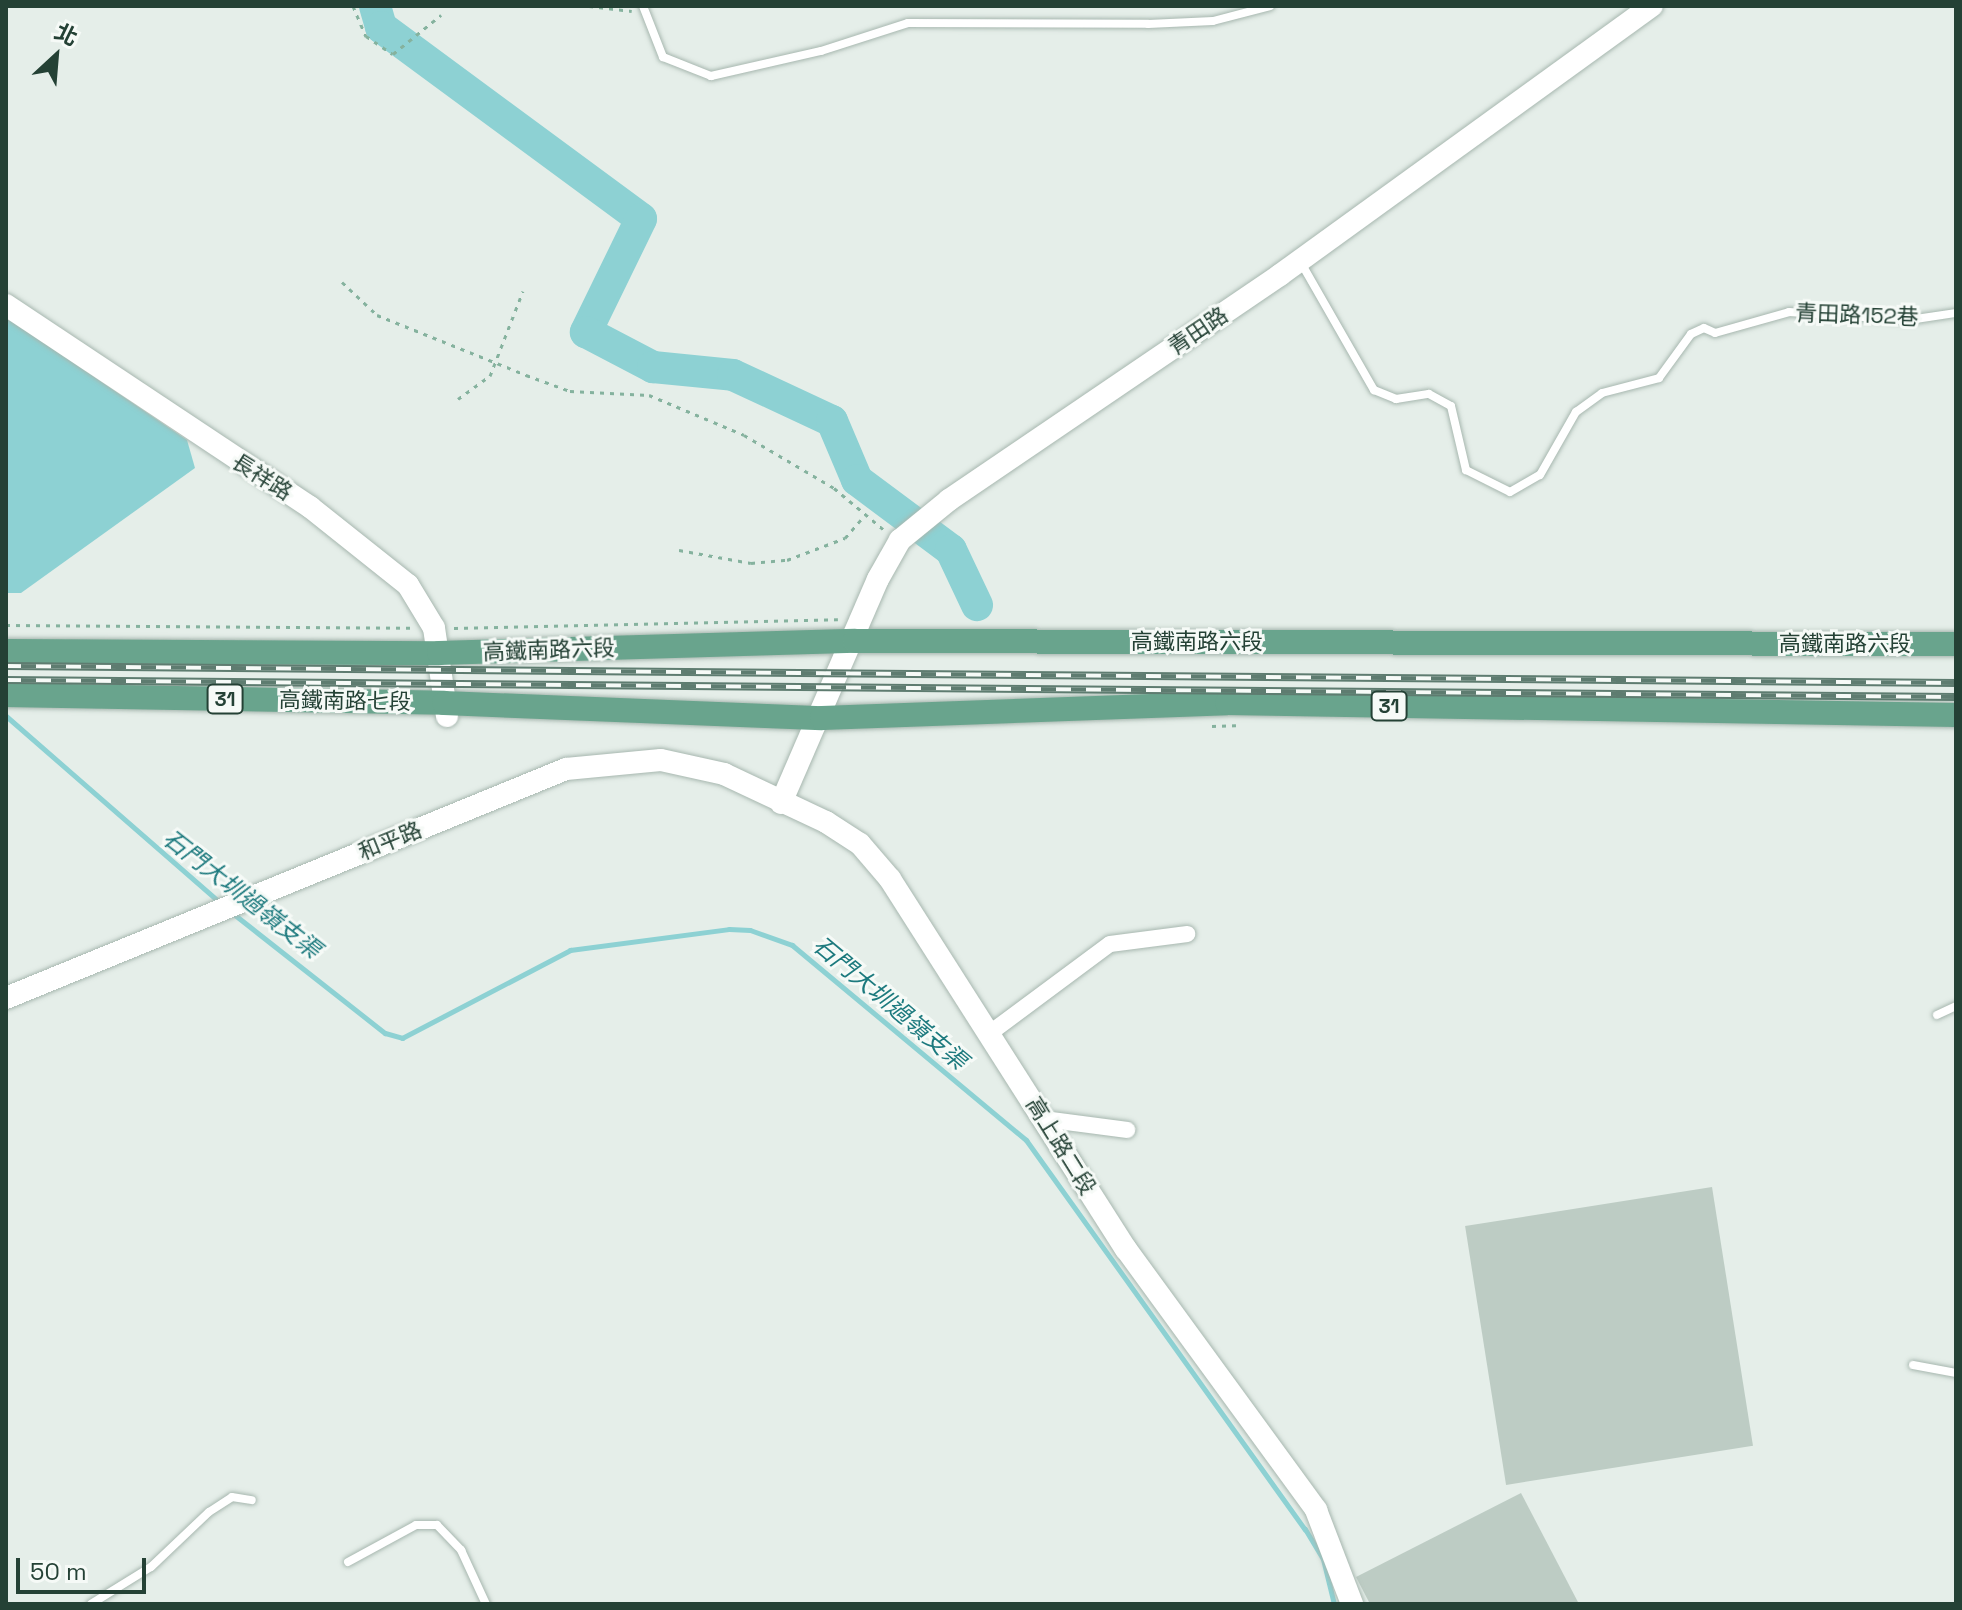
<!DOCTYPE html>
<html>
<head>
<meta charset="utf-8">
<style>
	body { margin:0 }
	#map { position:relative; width:1962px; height:1610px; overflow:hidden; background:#e5eee9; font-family:"Space Grotesk","Noto Sans TC",sans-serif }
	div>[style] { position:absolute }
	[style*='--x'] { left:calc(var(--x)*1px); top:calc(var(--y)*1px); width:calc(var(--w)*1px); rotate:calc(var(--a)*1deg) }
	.water>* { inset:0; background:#8dd1d3 }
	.stream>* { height:5px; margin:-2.5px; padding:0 2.5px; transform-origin:2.5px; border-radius:2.5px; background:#8dd1d3 }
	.river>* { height:32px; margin:-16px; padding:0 16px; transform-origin:16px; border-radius:16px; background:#8dd1d3 }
	.building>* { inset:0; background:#bdccc4; transform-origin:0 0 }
	.path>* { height:3px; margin-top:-1.5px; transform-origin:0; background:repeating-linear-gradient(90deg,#85b29e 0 4px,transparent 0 10px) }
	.roads { filter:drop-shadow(0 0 2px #a7b7af) drop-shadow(0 0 2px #a7b7af) }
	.lane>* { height:8px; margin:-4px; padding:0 4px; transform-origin:4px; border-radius:4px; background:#fff }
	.street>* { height:16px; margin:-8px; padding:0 8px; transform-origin:8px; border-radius:8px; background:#fff }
	.secondary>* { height:22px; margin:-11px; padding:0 11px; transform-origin:11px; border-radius:11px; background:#fff }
	.primary>* { height:24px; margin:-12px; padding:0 12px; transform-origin:12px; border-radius:12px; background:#69a48d }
	.rail>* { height:8px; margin-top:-4px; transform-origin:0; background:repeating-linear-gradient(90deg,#f6faf7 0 15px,#5e7c70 0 30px); box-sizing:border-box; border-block:2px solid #5e7c70 }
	span { translate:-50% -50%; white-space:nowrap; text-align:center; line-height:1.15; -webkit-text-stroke:6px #f6faf7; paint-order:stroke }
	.shield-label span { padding:2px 6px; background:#f6faf7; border:2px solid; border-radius:6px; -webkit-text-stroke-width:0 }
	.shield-label { font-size:20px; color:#244135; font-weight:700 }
	.street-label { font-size:22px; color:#244135 }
	.water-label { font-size:24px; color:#1d7a7e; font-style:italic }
	.frame { position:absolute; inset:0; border:8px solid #244135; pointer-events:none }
	.north { position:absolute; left:16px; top:16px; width:80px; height:80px; -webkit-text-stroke:6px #f6faf7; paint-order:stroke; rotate:26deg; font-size:22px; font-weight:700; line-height:32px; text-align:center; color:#244135 }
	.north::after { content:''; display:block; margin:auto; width:28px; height:36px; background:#244135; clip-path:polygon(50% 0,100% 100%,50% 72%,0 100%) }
	.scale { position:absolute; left:16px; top:1558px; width:130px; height:36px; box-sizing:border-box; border:4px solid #244135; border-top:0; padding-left:10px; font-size:24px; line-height:28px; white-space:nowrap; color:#244135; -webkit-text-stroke:6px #f6faf7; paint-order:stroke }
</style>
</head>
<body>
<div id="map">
	<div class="water">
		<i style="clip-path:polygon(6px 317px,187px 440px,195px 468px,21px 593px,6px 593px)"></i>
	</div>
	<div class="stream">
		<i style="--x:6;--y:716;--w:284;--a:41.1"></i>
		<i style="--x:231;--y:912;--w:196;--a:38.2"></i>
		<i style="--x:385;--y:1033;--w:18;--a:16"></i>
		<i style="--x:402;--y:1038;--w:190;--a:-27.6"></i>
		<i style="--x:570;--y:950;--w:160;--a:-7.5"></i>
		<i style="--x:729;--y:929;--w:21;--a:3"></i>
		<i style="--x:750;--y:930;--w:45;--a:19.7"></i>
		<i style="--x:792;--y:945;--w:305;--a:39.8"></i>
		<i style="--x:1026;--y:1140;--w:479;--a:54.4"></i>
		<i style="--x:1305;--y:1529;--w:35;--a:59"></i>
		<i style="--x:1323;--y:1559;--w:46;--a:76.3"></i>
	</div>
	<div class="river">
		<i style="--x:375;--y:6;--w:22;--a:74"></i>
		<i style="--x:381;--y:27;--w:323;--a:36.4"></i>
		<i style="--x:641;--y:219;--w:126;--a:116"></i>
		<i style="--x:586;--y:332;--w:76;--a:27.6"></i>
		<i style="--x:653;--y:367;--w:80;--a:5.7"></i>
		<i style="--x:733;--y:375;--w:109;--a:24.9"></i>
		<i style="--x:832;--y:421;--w:64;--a:67"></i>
		<i style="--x:857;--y:480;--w:117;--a:36.7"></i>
		<i style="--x:951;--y:550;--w:61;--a:64.7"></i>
	</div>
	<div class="building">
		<i style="left:1712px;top:1187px;width:262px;height:250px;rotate:81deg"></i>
		<i style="clip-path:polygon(1521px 1493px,1579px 1604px,1370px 1604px,1356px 1577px)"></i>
	</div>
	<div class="path">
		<i style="--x:353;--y:6;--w:33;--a:67"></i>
		<i style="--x:366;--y:36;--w:32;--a:34"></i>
		<i style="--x:393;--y:54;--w:62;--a:-39.1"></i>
		<i style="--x:589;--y:6;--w:43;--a:6.6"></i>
		<i style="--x:342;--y:282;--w:48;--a:43.3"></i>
		<i style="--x:377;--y:315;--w:161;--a:21.9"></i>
		<i style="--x:526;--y:375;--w:47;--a:20"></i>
		<i style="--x:570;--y:391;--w:79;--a:2.9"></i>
		<i style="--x:649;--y:395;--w:103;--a:22.8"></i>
		<i style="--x:744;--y:435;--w:104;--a:30.5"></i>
		<i style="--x:834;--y:488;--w:64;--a:39.9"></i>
		<i style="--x:458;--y:399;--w:39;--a:-36"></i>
		<i style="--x:490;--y:376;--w:91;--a:-68.8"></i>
		<i style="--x:679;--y:550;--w:73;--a:10.2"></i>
		<i style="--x:751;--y:563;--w:36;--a:-5"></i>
		<i style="--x:787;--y:560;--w:62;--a:-20.8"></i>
		<i style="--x:845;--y:538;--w:29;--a:-49"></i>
		<i style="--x:6;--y:625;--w:404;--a:0.4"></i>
		<i style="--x:454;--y:628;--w:384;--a:-1.3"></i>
		<i style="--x:1212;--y:726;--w:24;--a:-2"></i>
	</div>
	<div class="roads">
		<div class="lane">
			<i style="--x:643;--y:6;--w:55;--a:68.6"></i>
			<i style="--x:663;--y:57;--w:52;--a:21.6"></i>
			<i style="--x:711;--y:76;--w:113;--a:-12.8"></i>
			<i style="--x:821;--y:51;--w:91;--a:-17.8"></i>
			<i style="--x:908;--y:23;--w:240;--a:0.2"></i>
			<i style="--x:1148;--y:24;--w:65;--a:-2.6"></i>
			<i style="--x:1213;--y:21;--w:59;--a:-14.7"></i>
			<i style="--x:1300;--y:261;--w:149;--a:60.2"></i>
			<i style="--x:1374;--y:390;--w:24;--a:22"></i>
			<i style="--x:1396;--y:399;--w:33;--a:-9"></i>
			<i style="--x:1429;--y:394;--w:25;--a:29"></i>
			<i style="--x:1451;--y:406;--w:66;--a:76.8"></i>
			<i style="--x:1466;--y:470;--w:49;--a:26.6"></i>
			<i style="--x:1510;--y:492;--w:34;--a:-30"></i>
			<i style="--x:1540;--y:475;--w:73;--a:-60.3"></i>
			<i style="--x:1576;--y:412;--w:32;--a:-36"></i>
			<i style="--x:1602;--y:393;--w:59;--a:-14.7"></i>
			<i style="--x:1659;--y:378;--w:54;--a:-54"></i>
			<i style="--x:1691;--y:334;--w:14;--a:-25"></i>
			<i style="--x:1704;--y:328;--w:12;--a:24"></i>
			<i style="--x:1715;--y:333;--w:77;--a:-15.8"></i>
			<i style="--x:1789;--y:312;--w:120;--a:3.8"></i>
			<i style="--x:1909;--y:320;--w:48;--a:-8.5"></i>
			<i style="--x:1937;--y:1015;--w:21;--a:-25"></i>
			<i style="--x:1913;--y:1365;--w:44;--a:10.5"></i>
			<i style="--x:348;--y:1562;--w:77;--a:-28.6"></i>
			<i style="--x:416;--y:1525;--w:21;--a:0"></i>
			<i style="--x:437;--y:1525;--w:35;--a:46"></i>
			<i style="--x:461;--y:1550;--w:60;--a:65.2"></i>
			<i style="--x:91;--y:1604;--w:70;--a:-31.7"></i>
			<i style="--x:151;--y:1567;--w:80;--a:-43.5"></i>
			<i style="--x:209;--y:1512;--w:27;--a:-33"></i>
			<i style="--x:232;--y:1497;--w:20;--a:9"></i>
		</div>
		<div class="street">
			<i style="--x:990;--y:1033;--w:149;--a:-36.6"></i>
			<i style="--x:1110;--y:944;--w:78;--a:-7.4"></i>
			<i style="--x:1044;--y:1119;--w:84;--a:7.5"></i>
		</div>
		<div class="secondary">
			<i style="--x:6;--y:305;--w:365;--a:33.6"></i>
			<i style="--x:310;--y:507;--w:125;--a:38.5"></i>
			<i style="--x:408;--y:585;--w:50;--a:58.8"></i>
			<i style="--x:434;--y:628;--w:89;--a:81.6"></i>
			<i style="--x:781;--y:803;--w:244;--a:-66.6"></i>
			<i style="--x:878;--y:579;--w:45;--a:-60.6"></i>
			<i style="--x:900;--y:540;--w:63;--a:-39.2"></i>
			<i style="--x:949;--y:500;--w:400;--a:-34.2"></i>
			<i style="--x:1280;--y:275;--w:459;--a:-35.9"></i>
			<i style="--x:6;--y:998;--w:605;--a:-22.24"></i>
			<i style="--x:566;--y:769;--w:95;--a:-5.4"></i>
			<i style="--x:661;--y:760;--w:65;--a:12.5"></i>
			<i style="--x:724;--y:774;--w:113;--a:25.2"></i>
			<i style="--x:826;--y:822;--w:40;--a:32.9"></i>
			<i style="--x:860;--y:844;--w:46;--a:49.4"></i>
			<i style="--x:890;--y:879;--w:439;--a:57.5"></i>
			<i style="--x:1126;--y:1249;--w:323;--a:53.9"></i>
			<i style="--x:1316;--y:1510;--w:101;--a:69"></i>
		</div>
		<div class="primary">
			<i style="--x:6;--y:651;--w:433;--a:0.3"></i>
			<i style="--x:439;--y:653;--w:416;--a:-1.7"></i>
			<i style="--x:855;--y:641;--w:1101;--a:0.16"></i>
			<i style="--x:6;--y:695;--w:438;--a:1"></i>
			<i style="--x:444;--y:703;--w:378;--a:2.3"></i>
			<i style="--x:822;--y:718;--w:405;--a:-2.1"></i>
			<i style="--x:1227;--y:703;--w:729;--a:0.94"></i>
		</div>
	</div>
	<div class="rail">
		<i style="--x:6;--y:666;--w:1950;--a:0.5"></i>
		<i style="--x:6;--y:680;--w:1950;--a:0.5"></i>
	</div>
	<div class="shield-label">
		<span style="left:225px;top:699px">31</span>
		<span style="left:1389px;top:706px">31</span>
	</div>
	<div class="street-label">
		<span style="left:1857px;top:315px;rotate:2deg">青田路152巷</span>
		<span style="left:1198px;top:331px;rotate:-34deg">青田路</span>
		<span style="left:262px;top:477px;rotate:32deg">長祥路</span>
		<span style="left:1197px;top:642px">高鐵南路六段</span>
		<span style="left:1845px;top:644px">高鐵南路六段</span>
		<span style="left:549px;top:650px;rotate:-2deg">高鐵南路六段</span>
		<span style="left:345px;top:701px;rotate:1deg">高鐵南路七段</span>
		<span style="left:390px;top:841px;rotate:-22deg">和平路</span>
		<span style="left:1061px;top:1146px;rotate:58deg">高上路二段</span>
	</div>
	<div class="water-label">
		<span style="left:242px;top:894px;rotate:38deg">石門大圳過嶺支渠</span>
		<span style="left:890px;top:1003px;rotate:40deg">石門大圳過嶺支渠</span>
	</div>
	<div class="frame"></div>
	<div class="north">北</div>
	<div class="scale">50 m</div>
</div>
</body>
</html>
